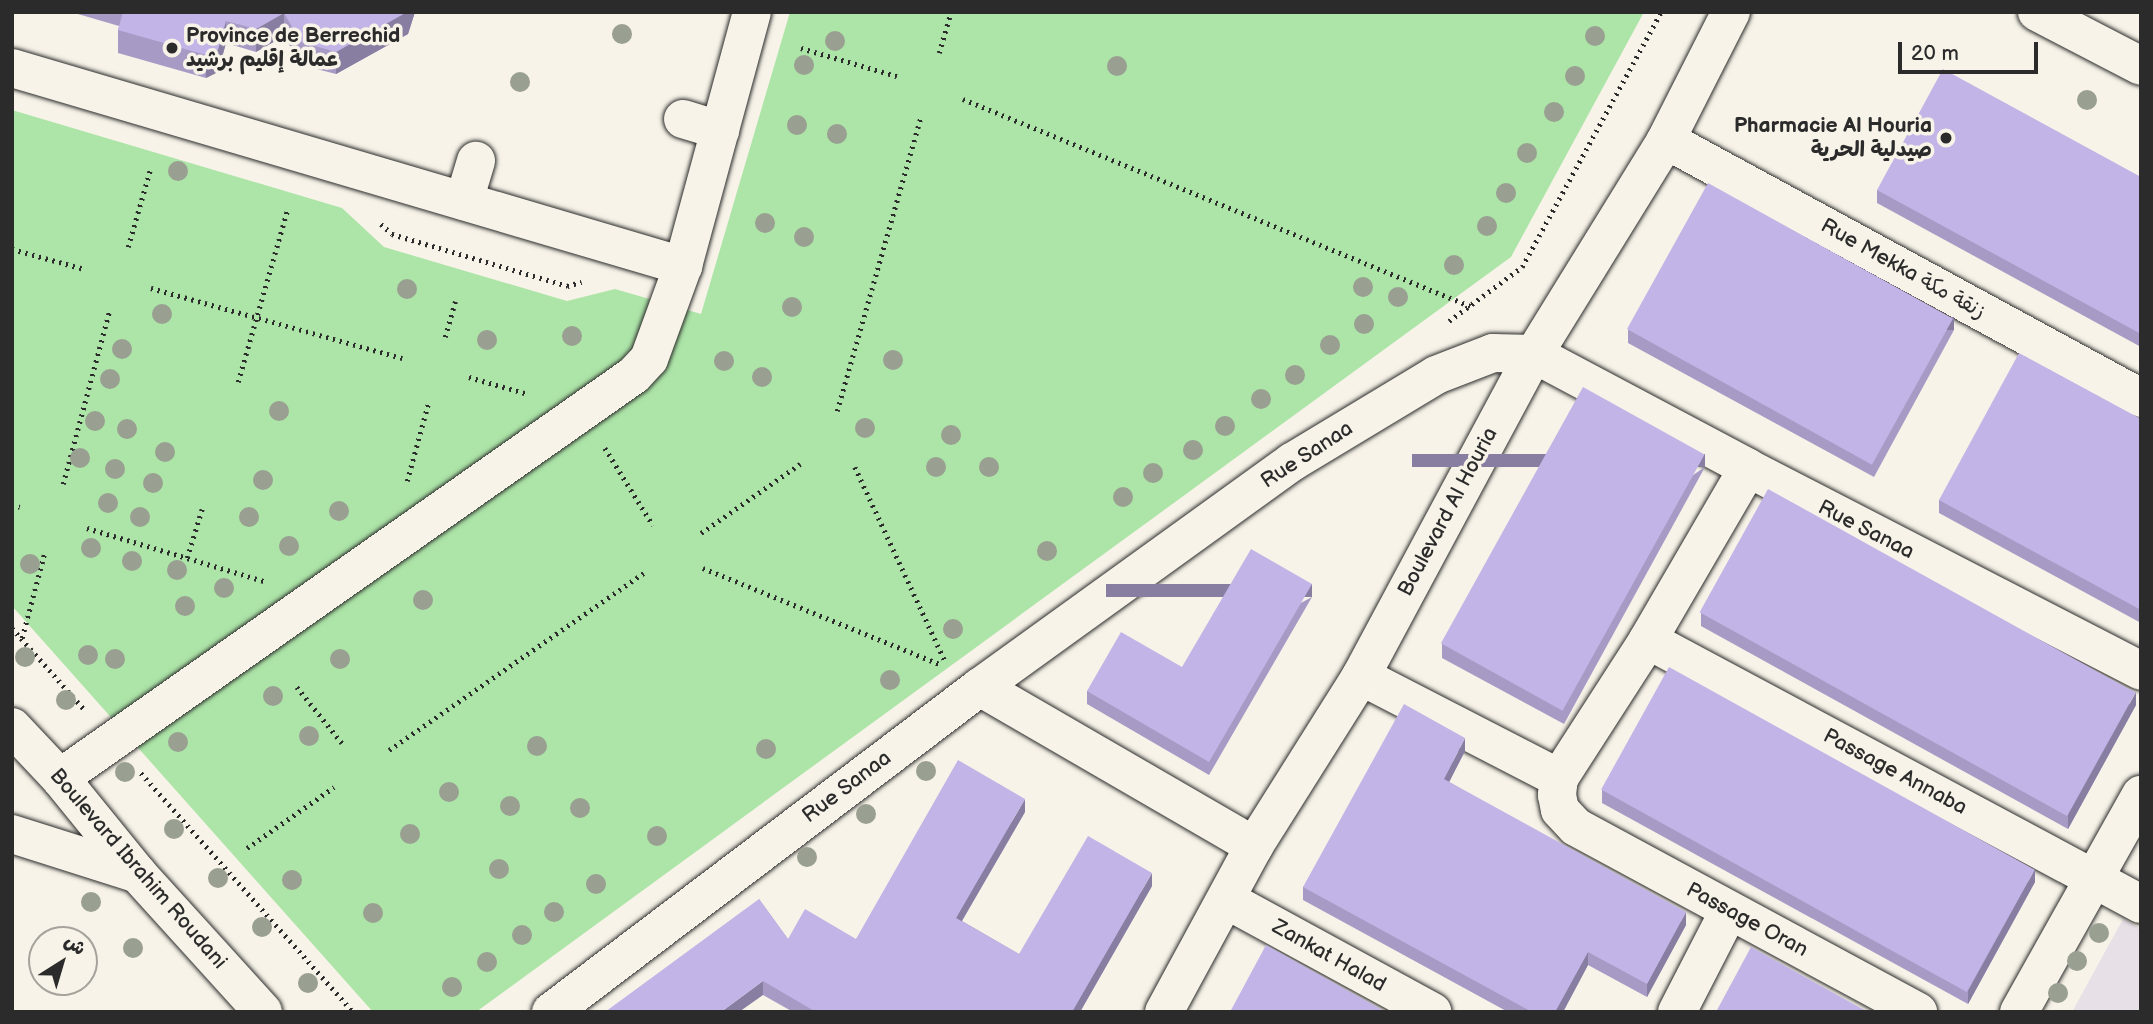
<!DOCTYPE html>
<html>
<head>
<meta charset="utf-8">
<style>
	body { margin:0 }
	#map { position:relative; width:2153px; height:1024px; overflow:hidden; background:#f7f3e8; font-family:"Balsamiq Sans","Playpen Sans Arabic",sans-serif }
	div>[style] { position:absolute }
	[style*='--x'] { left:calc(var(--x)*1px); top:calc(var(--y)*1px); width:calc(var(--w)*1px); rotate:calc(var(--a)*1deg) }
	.built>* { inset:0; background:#e7e0e7 }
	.green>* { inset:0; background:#ade5a8 }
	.path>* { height:4.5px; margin-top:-2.25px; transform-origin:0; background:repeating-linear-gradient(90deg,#2b2b2b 0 2px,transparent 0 7px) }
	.roads { filter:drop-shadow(0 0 2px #2b2b2b) drop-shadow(0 0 2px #2b2b2b) }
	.minor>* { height:38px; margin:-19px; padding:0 19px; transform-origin:19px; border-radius:19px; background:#f7f3e8 }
	.trees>* { width:20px; height:20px; margin:-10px; border-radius:50%; background:#999f91 }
	.wall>* { inset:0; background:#a79bc6 }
	.shaded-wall>* { inset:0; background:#887ea1; transform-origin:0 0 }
	.building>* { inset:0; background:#c2b4e6; transform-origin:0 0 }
	.dots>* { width:19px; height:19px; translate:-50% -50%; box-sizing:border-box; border:4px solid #f7f3e8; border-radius:50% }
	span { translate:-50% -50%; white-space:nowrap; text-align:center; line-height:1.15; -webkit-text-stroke:7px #f7f3e8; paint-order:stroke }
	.poi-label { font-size:21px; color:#2b2b2b; font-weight:700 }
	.left { translate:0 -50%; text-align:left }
	.right { translate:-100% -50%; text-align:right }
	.street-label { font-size:21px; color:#2b2b2b }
	.frame { position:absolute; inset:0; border:14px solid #2b2b2b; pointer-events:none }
	.north { position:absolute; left:28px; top:926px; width:70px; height:70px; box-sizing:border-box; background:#f7f3e8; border:2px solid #a5a39c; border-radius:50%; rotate:37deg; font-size:19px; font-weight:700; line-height:28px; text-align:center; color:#2b2b2b }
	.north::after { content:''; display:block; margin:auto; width:24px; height:32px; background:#2b2b2b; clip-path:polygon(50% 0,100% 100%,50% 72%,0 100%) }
	.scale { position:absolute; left:1898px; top:42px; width:140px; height:32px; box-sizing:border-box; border:4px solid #2b2b2b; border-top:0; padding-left:9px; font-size:21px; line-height:24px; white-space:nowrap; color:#2b2b2b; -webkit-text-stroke:5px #f7f3e8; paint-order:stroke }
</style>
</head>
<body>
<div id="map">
	<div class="built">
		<i style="clip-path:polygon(2123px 919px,2141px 929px,2141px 1012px,2072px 1012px)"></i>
	</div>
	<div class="green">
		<i style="clip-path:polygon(790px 12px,1644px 12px,1511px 257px,476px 1012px,373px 1012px,12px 606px,12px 110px,342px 208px,384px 247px,567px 301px,615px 289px,701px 314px)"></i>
	</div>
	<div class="path">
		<i style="--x:801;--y:48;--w:100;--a:16.3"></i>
		<i style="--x:939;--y:53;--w:43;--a:-73.7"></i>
		<i style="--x:963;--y:99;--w:548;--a:22.21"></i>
		<i style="--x:381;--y:224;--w:15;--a:42"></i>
		<i style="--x:392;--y:234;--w:183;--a:16.5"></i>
		<i style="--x:567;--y:286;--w:15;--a:-16"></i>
		<i style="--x:128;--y:247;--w:83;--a:-74"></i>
		<i style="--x:12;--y:249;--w:75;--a:15.5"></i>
		<i style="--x:151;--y:288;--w:261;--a:15.6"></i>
		<i style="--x:1449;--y:321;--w:91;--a:-36.5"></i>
		<i style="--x:1522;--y:267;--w:290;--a:-61.4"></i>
		<i style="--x:445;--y:337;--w:37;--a:-74"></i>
		<i style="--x:469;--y:377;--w:61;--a:16.1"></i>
		<i style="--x:238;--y:382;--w:178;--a:-74"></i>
		<i style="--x:837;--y:411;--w:304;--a:-74.1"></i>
		<i style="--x:605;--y:448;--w:91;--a:58.1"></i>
		<i style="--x:855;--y:467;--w:214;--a:65.1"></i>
		<i style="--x:407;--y:481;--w:80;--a:-74.7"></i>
		<i style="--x:63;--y:484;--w:178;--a:-75"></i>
		<i style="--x:12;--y:505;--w:8;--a:14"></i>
		<i style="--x:87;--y:528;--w:185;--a:16.7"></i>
		<i style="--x:701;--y:533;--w:121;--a:-34.9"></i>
		<i style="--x:187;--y:558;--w:51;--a:-73"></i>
		<i style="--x:703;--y:568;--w:255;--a:22.1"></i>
		<i style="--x:12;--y:628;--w:108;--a:48.4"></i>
		<i style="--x:22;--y:638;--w:90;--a:-75.2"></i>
		<i style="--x:297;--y:687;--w:72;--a:51.2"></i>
		<i style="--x:389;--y:750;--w:310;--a:-34.8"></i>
		<i style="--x:141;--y:773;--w:319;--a:48.4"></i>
		<i style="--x:247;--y:848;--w:106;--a:-35"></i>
	</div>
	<div class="roads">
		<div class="minor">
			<i style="--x:2037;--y:12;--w:117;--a:27.4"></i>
			<i style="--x:12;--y:68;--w:700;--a:16.44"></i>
			<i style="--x:683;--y:119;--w:39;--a:17"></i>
			<i style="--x:1666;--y:140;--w:541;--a:28.51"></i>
			<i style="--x:464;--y:201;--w:42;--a:-73.3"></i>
			<i style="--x:1748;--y:468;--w:199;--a:120.2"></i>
			<i style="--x:1648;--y:640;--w:164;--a:122.8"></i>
			<i style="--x:1559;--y:778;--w:17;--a:97"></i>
			<i style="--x:1557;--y:795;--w:15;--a:79"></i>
			<i style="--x:1560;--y:810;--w:23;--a:47"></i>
			<i style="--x:1576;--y:827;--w:389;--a:28.4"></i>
			<i style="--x:1648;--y:640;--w:559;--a:28.17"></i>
			<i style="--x:1361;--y:676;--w:223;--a:27.3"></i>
			<i style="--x:980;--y:687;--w:317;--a:30.1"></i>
			<i style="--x:12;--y:727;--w:70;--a:46.7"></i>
			<i style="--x:60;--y:778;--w:124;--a:50.9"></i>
			<i style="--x:138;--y:874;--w:186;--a:47.8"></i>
			<i style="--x:60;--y:778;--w:701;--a:-35.07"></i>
			<i style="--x:634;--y:375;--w:22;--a:-47"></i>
			<i style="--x:649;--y:359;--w:99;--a:-69.9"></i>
			<i style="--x:683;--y:266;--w:263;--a:-74.8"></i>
			<i style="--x:12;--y:834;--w:132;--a:17.6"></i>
			<i style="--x:1227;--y:900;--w:234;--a:28.6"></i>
			<i style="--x:551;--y:1012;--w:538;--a:-37.15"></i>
			<i style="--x:980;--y:687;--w:385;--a:-35.8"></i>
			<i style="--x:1292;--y:462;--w:168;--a:-31.1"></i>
			<i style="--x:1436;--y:375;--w:61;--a:-21.1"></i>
			<i style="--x:1493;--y:353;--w:41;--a:1.4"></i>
			<i style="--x:1534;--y:354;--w:242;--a:28"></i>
			<i style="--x:1748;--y:468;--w:442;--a:27.3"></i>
			<i style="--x:1164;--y:1012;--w:189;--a:-61.5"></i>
			<i style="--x:1254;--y:846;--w:201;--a:-57.8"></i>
			<i style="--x:1361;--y:676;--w:366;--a:-61.8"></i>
			<i style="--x:1534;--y:354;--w:251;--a:-58.3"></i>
			<i style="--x:1666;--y:140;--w:144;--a:-63.1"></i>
			<i style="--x:1677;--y:1012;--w:114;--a:-62.8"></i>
			<i style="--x:2019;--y:1012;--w:249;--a:-60.7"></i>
		</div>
	</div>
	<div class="trees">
		<i style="left:622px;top:34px"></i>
		<i style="left:1595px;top:36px"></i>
		<i style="left:835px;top:41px"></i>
		<i style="left:804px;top:65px"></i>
		<i style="left:1117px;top:66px"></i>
		<i style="left:1575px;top:76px"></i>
		<i style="left:520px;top:82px"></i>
		<i style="left:2087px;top:100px"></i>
		<i style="left:1554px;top:112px"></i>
		<i style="left:797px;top:125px"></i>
		<i style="left:837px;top:134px"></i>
		<i style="left:1527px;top:153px"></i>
		<i style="left:178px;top:171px"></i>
		<i style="left:1506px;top:193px"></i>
		<i style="left:765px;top:223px"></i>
		<i style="left:1487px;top:226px"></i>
		<i style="left:804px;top:237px"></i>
		<i style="left:1454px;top:265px"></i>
		<i style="left:1363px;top:287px"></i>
		<i style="left:407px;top:289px"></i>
		<i style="left:1398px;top:297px"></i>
		<i style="left:792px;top:307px"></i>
		<i style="left:162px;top:314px"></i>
		<i style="left:1364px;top:324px"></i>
		<i style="left:572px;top:336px"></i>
		<i style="left:487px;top:340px"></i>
		<i style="left:1330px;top:345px"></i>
		<i style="left:122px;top:349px"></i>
		<i style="left:893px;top:360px"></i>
		<i style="left:724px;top:361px"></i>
		<i style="left:1295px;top:375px"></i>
		<i style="left:762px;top:377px"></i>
		<i style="left:110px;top:379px"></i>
		<i style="left:1261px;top:399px"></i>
		<i style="left:279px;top:411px"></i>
		<i style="left:95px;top:421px"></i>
		<i style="left:1225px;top:426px"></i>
		<i style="left:865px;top:428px"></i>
		<i style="left:127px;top:429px"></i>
		<i style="left:951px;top:435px"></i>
		<i style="left:1193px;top:450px"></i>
		<i style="left:165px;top:452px"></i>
		<i style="left:80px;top:458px"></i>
		<i style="left:936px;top:467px"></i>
		<i style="left:989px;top:467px"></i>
		<i style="left:115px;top:469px"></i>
		<i style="left:1153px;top:473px"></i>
		<i style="left:263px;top:480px"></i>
		<i style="left:153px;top:483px"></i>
		<i style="left:1123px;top:497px"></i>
		<i style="left:108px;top:503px"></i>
		<i style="left:339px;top:511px"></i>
		<i style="left:140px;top:517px"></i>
		<i style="left:249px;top:517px"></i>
		<i style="left:289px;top:546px"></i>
		<i style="left:91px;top:548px"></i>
		<i style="left:1047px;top:551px"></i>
		<i style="left:132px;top:561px"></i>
		<i style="left:30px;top:564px"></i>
		<i style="left:177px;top:570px"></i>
		<i style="left:224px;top:588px"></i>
		<i style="left:423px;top:600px"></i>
		<i style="left:185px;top:606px"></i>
		<i style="left:953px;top:629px"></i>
		<i style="left:88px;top:655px"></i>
		<i style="left:25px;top:657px"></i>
		<i style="left:115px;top:659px"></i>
		<i style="left:340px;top:659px"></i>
		<i style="left:890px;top:680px"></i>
		<i style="left:273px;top:696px"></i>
		<i style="left:66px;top:700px"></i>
		<i style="left:309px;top:736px"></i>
		<i style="left:178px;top:742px"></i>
		<i style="left:537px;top:746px"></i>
		<i style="left:766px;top:749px"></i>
		<i style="left:926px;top:771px"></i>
		<i style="left:125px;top:772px"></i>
		<i style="left:449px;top:792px"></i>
		<i style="left:510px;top:806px"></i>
		<i style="left:580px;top:808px"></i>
		<i style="left:866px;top:814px"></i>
		<i style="left:174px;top:829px"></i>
		<i style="left:410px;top:834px"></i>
		<i style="left:657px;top:836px"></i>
		<i style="left:807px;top:857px"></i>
		<i style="left:499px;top:869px"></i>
		<i style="left:218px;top:878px"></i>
		<i style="left:292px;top:880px"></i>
		<i style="left:596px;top:884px"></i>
		<i style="left:91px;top:902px"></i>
		<i style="left:554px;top:912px"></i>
		<i style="left:373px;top:913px"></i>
		<i style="left:262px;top:927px"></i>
		<i style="left:2099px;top:933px"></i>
		<i style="left:522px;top:935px"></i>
		<i style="left:133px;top:948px"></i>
		<i style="left:2077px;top:961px"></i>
		<i style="left:487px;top:962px"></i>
		<i style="left:308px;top:983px"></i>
		<i style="left:452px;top:987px"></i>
		<i style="left:2058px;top:993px"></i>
	</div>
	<div class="wall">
		<i style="clip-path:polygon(71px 12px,415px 12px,408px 34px,336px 74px,301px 65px,284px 36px,256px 52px,226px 43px,218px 72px,206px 78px,118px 53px,118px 30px,119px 26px)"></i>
		<i style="clip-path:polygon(2141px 177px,2141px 347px,1877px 203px,1877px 190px)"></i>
		<i style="clip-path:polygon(1628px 330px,1954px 330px,1874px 477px,1628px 343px)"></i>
		<i style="clip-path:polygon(2141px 419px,2141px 623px,1939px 513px,1939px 500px)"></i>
		<i style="clip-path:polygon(1705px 467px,1564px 724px,1442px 658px,1442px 644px)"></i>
		<i style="clip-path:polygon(1312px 597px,1209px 775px,1087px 704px,1087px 691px,1182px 667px)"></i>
		<i style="clip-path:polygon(1701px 613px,2136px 705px,2068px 829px,1701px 626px)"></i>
		<i style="clip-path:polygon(1465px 751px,1449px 782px,1686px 925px,1647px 997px,1588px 965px,1563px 1012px,1508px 1012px,1303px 900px,1303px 887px)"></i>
		<i style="clip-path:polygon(1602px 790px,2035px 882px,1968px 1004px,1602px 803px)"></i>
		<i style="clip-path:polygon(1025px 812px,962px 921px,1019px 954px,1152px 886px,1080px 1012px,793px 1012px,763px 995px,759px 899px,788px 939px,856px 939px)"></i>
	</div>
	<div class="shaded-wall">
		<i style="clip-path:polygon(407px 12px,415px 12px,408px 34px,336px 74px,336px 52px)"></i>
		<i style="clip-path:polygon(284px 13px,284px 36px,256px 52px,256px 29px)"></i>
		<i style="clip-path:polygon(226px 21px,226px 43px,218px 72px,206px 78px,206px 55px)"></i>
		<i style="left:1954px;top:317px;width:13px;height:167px;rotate:90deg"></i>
		<i style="left:1705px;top:454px;width:13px;height:293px;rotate:90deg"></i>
		<i style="left:1312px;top:584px;width:13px;height:206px;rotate:90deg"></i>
		<i style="clip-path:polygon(2136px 692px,2136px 705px,2068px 829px,2068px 815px)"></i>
		<i style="clip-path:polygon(1465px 738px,1465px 751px,1444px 792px,1444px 779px)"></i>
		<i style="clip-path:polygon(1025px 799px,1025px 812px,956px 931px,956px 918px)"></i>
		<i style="clip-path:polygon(2035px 869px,2035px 882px,1968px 1004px,1968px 991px)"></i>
		<i style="clip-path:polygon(1152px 873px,1152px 886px,1080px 1012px,1072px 1012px)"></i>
		<i style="clip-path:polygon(1686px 912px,1686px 925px,1647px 997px,1647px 984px)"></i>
		<i style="clip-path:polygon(1588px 952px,1588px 965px,1563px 1012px,1555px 1012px)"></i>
		<i style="clip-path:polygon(763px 981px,763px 995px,739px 1012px,721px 1012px)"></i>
	</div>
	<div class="building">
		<i style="clip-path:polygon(123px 12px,407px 12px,336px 52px,301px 42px,284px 13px,256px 29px,226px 21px,218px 50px,206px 55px,118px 30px)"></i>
		<i style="clip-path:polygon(1943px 69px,2141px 177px,2141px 334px,1877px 190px)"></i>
		<i style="left:1708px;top:183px;width:280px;height:167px;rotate:29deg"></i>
		<i style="clip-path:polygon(2019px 353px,2141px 419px,2141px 610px,1939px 500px)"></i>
		<i style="left:1583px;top:387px;width:139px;height:293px;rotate:29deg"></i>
		<i style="left:1768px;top:489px;width:420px;height:141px;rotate:29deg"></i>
		<i style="clip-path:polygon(1251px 549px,1312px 584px,1209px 762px,1087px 691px,1121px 632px,1182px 667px)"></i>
		<i style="left:1669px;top:667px;width:418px;height:140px;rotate:29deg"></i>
		<i style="clip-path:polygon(1404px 704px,1465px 738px,1444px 779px,1686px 912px,1647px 984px,1588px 952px,1555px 1012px,1532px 1012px,1303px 887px)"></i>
		<i style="clip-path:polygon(958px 760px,1025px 799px,956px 918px,1019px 954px,1088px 836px,1152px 873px,1072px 1012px,816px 1012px,763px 981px,721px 1012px,605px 1012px,759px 899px,788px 939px,805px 909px,856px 939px)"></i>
		<i style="clip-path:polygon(1266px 945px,1386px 1012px,1230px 1012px)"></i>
		<i style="clip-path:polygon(1751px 947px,1868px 1012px,1716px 1012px)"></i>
	</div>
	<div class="dots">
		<i style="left:172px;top:48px;background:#2b2b2b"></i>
		<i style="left:1946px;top:138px;background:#2b2b2b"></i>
	</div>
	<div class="poi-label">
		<span class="left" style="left:186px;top:48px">Province de Berrechid<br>عمالة إقليم برشيد</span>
		<span class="right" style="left:1932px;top:138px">Pharmacie Al Houria<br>صيدلية الحرية</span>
	</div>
	<div class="street-label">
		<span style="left:1903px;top:269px;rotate:29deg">Rue Mekka زنقة مكة</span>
		<span style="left:1307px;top:455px;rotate:-33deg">Rue Sanaa</span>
		<span style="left:1448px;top:512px;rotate:-62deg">Boulevard Al Houria</span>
		<span style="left:1866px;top:530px;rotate:27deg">Rue Sanaa</span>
		<span style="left:1895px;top:772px;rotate:28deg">Passage Annaba</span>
		<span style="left:847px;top:787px;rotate:-37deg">Rue Sanaa</span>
		<span style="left:138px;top:869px;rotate:49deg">Boulevard Ibrahim Roudani</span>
		<span style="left:1747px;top:920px;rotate:28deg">Passage Oran</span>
		<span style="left:1329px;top:956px;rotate:29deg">Zankat Halad</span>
	</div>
	<div class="frame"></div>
	<div class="north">ش</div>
	<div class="scale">20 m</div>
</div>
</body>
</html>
